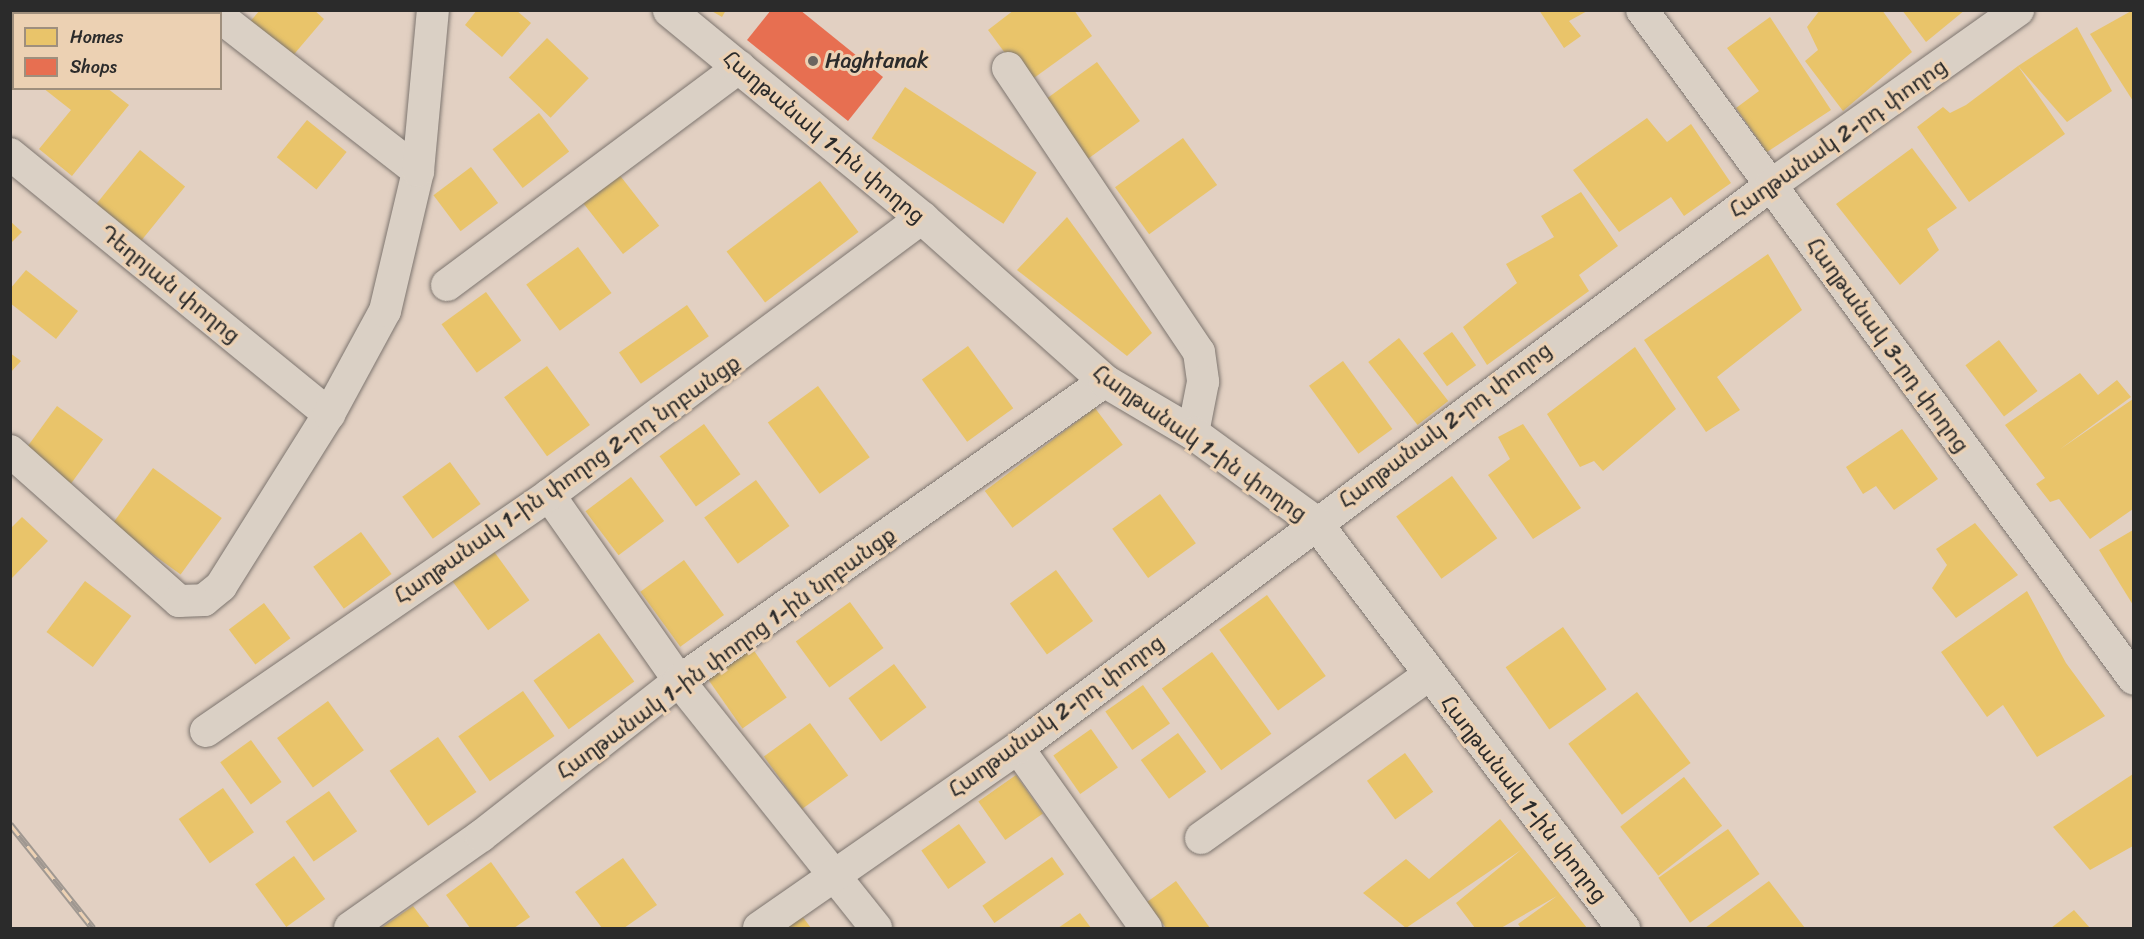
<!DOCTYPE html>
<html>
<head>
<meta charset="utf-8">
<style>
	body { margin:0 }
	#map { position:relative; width:2144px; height:939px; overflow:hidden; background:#e2d0c2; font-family:Sriracha,"Noto Sans Armenian",sans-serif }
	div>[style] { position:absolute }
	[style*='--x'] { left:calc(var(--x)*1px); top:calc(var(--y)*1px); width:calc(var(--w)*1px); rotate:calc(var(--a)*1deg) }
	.homes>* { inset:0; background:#e9c46a; transform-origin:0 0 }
	.shops>* { inset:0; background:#e76f51 }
	.roads { filter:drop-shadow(0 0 2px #7d756f) drop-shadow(0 0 2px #7d756f) }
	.minor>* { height:32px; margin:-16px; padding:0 16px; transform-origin:16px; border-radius:16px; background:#dad0c5 }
	.secondary>* { height:33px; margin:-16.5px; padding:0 16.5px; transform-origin:16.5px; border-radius:16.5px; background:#dad0c5 }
	.rail>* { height:7px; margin-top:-3.5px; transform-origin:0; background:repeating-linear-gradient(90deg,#ecd1b3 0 14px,#a09891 0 28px); box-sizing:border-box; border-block:2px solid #a09891 }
	.dots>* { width:16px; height:16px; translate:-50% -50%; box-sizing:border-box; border:3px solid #ecd1b3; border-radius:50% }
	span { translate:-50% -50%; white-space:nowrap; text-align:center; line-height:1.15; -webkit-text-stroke:6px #ecd1b3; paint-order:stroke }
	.poi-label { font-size:22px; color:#2b2b2b }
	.left { translate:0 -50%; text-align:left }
	.street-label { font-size:22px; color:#2b2b2b }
	.frame { position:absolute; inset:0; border:12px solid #2b2b2b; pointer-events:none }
	.legend { position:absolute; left:12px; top:12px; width:210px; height:78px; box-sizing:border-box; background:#ecd1b3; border:2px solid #9f8f7d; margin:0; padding:8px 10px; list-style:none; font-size:18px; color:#2b2b2b }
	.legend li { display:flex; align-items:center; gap:12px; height:30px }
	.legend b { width:30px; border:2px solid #9f8f7d }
</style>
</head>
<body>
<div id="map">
	<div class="homes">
		<i style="clip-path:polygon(82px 10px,140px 10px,82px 14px)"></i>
		<i style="clip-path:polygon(260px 10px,314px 10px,324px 19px,290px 59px,248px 24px)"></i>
		<i style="clip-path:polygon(477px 10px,516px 10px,531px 23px,502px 57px,465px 25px)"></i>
		<i style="clip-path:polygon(710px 10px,726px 10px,722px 17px)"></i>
		<i style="clip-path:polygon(1014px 10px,1074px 10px,1092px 36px,1027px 83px,988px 30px)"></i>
		<i style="clip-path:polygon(1539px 10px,1589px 10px,1569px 21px,1581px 36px,1564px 48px)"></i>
		<i style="clip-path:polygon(1820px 10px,1882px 10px,1912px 52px,1843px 111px,1805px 61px,1818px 50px,1807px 27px)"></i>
		<i style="clip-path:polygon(1902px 10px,1965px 10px,1926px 42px)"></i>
		<i style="clip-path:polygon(2133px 10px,2133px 101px,2090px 34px)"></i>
		<i style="clip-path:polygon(1770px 17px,1831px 110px,1767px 152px,1736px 108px,1759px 91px,1727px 48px)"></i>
		<i style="clip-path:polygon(2077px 27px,2112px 91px,2067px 122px,2018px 66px,2065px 134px,1969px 202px,1917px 127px,1943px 107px,1950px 113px,1966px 105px,2018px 66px)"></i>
		<i style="left:547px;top:38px;width:58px;height:55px;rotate:44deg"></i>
		<i style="left:1097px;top:62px;width:73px;height:65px;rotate:54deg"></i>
		<i style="left:905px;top:87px;width:157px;height:61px;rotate:33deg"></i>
		<i style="clip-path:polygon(43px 88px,107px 88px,129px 105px,72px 176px,39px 149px,71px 110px)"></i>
		<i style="left:539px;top:113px;width:49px;height:59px;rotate:52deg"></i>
		<i style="clip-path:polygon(1647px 118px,1667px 142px,1691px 124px,1731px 183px,1684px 216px,1671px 197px,1619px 232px,1573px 170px)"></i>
		<i style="left:307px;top:120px;width:51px;height:48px;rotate:39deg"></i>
		<i style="left:1183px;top:138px;width:58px;height:84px;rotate:54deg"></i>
		<i style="clip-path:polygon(1912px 148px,1957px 208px,1927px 229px,1939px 250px,1900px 285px,1836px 204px)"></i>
		<i style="left:140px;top:150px;width:58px;height:72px;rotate:39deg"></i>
		<i style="left:471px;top:167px;width:45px;height:47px;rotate:53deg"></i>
		<i style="left:618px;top:173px;width:67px;height:46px;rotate:52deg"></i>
		<i style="left:820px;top:181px;width:64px;height:117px;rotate:53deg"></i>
		<i style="clip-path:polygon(1581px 192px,1618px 246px,1579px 275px,1589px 291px,1487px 365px,1463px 327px,1517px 283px,1506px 264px,1554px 237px,1541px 216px)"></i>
		<i style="clip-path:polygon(1067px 217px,1152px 333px,1127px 356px,1017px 270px)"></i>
		<i style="clip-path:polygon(10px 221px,22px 232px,10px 244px)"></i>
		<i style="left:578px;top:247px;width:57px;height:64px;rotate:54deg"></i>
		<i style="clip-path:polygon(1768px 254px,1802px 310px,1717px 377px,1740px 410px,1706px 432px,1644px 340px)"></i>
		<i style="clip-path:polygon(26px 270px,78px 311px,56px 339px,10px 303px,10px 289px)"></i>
		<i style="left:486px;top:292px;width:60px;height:55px;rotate:54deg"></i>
		<i style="left:687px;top:305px;width:38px;height:83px;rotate:55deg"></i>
		<i style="left:1452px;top:332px;width:41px;height:36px;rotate:54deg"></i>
		<i style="left:1399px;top:338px;width:80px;height:39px;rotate:52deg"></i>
		<i style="left:1999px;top:340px;width:64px;height:42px;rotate:53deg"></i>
		<i style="left:968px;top:346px;width:77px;height:57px;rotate:54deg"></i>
		<i style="clip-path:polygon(1635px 347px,1676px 409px,1603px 471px,1594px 461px,1580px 467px,1547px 414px)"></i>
		<i style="clip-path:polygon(10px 353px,21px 361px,10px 373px)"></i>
		<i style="left:1343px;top:361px;width:84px;height:42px;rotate:54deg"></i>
		<i style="left:547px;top:366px;width:73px;height:53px;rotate:54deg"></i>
		<i style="clip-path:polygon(2080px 373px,2098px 395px,2117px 380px,2131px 397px,2059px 450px,2133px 399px,2133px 509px,2090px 539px,2059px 499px,2050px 502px,2036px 484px,2045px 478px,2005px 425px)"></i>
		<i style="left:818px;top:386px;width:88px;height:62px;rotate:54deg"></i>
		<i style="left:57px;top:406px;width:57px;height:57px;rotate:36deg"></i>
		<i style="left:1095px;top:408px;width:46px;height:138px;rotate:53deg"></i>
		<i style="left:704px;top:424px;width:62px;height:55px;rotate:54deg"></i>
		<i style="clip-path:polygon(1523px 424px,1581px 508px,1533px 539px,1488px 475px,1510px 459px,1498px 437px)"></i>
		<i style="clip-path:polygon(1902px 429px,1938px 479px,1894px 510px,1876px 486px,1863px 494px,1846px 467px)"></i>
		<i style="left:450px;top:462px;width:52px;height:59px;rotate:54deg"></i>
		<i style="left:153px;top:468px;width:85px;height:70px;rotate:36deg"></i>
		<i style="left:1452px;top:476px;width:77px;height:69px;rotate:54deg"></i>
		<i style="left:631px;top:477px;width:55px;height:57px;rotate:53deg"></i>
		<i style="left:756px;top:480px;width:57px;height:64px;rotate:54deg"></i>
		<i style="left:1160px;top:494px;width:61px;height:59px;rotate:54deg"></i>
		<i style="clip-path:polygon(22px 517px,48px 541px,12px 578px,10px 529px)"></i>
		<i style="clip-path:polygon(1975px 523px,2018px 575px,1956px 618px,1932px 588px,1947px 565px,1936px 549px)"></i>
		<i style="clip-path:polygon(2133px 530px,2133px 605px,2099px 550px)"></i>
		<i style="left:361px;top:532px;width:52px;height:59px;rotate:54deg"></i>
		<i style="left:490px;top:546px;width:67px;height:51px;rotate:54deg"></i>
		<i style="left:684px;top:560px;width:68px;height:54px;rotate:54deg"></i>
		<i style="left:1056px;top:570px;width:63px;height:57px;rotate:54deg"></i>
		<i style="left:85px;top:581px;width:58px;height:64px;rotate:37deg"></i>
		<i style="clip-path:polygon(2027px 591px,2066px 663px,2105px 716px,2037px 757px,2003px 705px,1987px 717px,1941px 652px)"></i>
		<i style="left:1267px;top:595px;width:100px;height:59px;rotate:54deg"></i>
		<i style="left:850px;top:602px;width:57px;height:67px;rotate:54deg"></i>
		<i style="left:264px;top:603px;width:44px;height:44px;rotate:53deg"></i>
		<i style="left:1563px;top:627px;width:76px;height:70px;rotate:55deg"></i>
		<i style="left:599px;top:633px;width:60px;height:81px;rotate:54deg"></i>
		<i style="left:750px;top:645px;width:64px;height:54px;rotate:55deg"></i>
		<i style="left:1212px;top:652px;width:101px;height:62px;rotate:54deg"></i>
		<i style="left:894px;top:664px;width:54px;height:57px;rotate:53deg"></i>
		<i style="left:1143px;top:685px;width:47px;height:46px;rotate:55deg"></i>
		<i style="left:523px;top:691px;width:55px;height:79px;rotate:55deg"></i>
		<i style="left:1637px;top:692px;width:89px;height:86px;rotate:53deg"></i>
		<i style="left:328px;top:701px;width:61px;height:63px;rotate:54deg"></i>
		<i style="left:810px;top:723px;width:65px;height:57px;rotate:54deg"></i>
		<i style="left:1091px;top:729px;width:47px;height:46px;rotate:55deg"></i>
		<i style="left:1178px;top:733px;width:48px;height:46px;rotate:54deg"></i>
		<i style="left:438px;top:737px;width:67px;height:59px;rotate:55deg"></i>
		<i style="left:251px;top:740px;width:52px;height:38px;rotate:54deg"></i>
		<i style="left:1405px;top:753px;width:48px;height:47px;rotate:54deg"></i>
		<i style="clip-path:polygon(2133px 774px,2133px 846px,2090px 870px,2053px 827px)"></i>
		<i style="left:1016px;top:775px;width:47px;height:46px;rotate:55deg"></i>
		<i style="left:1684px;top:777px;width:62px;height:81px;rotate:52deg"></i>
		<i style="left:223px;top:788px;width:54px;height:54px;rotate:55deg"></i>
		<i style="left:329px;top:791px;width:49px;height:53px;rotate:55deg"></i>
		<i style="clip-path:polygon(1500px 819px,1587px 928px,1521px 928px,1518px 924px,1557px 896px,1501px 928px,1475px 928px,1456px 903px,1521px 850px,1406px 928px,1363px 893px,1406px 859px,1429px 879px)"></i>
		<i style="left:959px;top:824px;width:47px;height:46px;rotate:55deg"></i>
		<i style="left:1728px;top:829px;width:55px;height:85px;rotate:55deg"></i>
		<i style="left:294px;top:856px;width:53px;height:48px;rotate:54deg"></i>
		<i style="left:1052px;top:857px;width:21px;height:85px;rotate:55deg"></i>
		<i style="clip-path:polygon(623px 858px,657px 905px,624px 928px,602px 928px,575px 892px)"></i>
		<i style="clip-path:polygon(491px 862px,530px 917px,514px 928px,470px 928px,446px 895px)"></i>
		<i style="clip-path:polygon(1176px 881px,1210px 928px,1166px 928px,1147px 902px)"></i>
		<i style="clip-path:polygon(1769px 881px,1805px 928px,1705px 928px)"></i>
		<i style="clip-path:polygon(413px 906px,430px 928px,381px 928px)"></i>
		<i style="clip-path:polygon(2074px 910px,2090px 928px,2051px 928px)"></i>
		<i style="clip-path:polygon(1080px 913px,1091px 928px,1058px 928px)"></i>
		<i style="clip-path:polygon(802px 916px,811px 928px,784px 928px)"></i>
	</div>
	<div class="shops">
		<i style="clip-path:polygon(771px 10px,800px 10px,883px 77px,848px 121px,747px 40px)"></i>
	</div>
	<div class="roads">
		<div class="minor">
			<i style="--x:1642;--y:10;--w:830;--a:53.67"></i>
			<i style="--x:220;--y:17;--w:251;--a:37.9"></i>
			<i style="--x:1008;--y:68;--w:342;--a:56.1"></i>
			<i style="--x:1199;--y:352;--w:30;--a:82"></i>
			<i style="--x:1203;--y:382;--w:52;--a:101.1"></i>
			<i style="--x:10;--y:154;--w:412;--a:39.2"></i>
			<i style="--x:447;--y:285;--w:365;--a:-36.7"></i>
			<i style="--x:10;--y:451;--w:226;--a:41.6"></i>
			<i style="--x:179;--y:601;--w:25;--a:-2"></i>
			<i style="--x:204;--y:600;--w:22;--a:-39"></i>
			<i style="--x:221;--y:586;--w:203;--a:-57.9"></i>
			<i style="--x:329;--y:414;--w:117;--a:-61.5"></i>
			<i style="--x:385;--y:311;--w:144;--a:-76.7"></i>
			<i style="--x:418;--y:171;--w:162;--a:-84.7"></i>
			<i style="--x:549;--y:495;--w:227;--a:55"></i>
			<i style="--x:679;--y:681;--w:316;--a:51.4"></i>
			<i style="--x:206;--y:731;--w:416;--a:-34.5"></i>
			<i style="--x:549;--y:495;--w:465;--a:-36.6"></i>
			<i style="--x:1018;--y:748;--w:221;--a:54.6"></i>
			<i style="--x:1201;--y:838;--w:280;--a:-35.6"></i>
			<i style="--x:350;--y:928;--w:160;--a:-35.1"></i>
			<i style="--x:481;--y:836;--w:251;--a:-38.1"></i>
			<i style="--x:679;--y:681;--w:521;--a:-35.15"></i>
			<i style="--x:759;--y:928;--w:315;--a:-34.8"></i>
			<i style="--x:1018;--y:748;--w:940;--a:-36.78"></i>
			<i style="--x:1771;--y:185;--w:303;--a:-35.3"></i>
		</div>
		<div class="secondary">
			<i style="--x:669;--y:10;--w:328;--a:39.4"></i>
			<i style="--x:922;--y:218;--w:245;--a:41.7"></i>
			<i style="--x:1105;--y:381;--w:102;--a:30.6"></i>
			<i style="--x:1193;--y:433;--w:151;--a:36.1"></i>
			<i style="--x:1315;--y:522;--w:510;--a:52.82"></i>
		</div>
	</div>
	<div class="rail">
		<i style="--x:10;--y:824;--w:133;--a:51.4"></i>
	</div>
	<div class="dots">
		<i style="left:813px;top:61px;background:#6b6560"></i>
	</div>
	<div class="poi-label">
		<span class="left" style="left:825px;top:61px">Haghtanak</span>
	</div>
	<div class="street-label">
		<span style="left:824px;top:137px;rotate:40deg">Հաղթանակ 1-ին փողոց</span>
		<span style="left:1838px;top:138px;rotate:-35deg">Հաղթանակ 2-րդ փողոց</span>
		<span style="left:170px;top:284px;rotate:39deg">Դեղոյան փողոց</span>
		<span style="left:1888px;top:345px;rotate:54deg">Հաղթանակ 3-րդ փողոց</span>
		<span style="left:1445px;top:425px;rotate:-37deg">Հաղթանակ 2-րդ փողոց</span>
		<span style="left:1200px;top:443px;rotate:35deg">Հաղթանակ 1-ին փողոց</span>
		<span style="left:567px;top:479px;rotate:-35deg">Հաղթանակ 1-ին փողոց 2-րդ նրբանցք</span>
		<span style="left:726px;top:653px;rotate:-36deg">Հաղթանակ 1-ին փողոց 1-ին նրբանցք</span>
		<span style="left:1056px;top:716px;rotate:-36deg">Հաղթանակ 2-րդ փողոց</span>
		<span style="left:1524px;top:799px;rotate:52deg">Հաղթանակ 1-ին փողոց</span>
	</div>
	<div class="frame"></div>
	<ul class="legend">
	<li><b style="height:16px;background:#e9c46a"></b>Homes</li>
	<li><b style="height:16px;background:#e76f51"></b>Shops</li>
	</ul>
</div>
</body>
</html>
